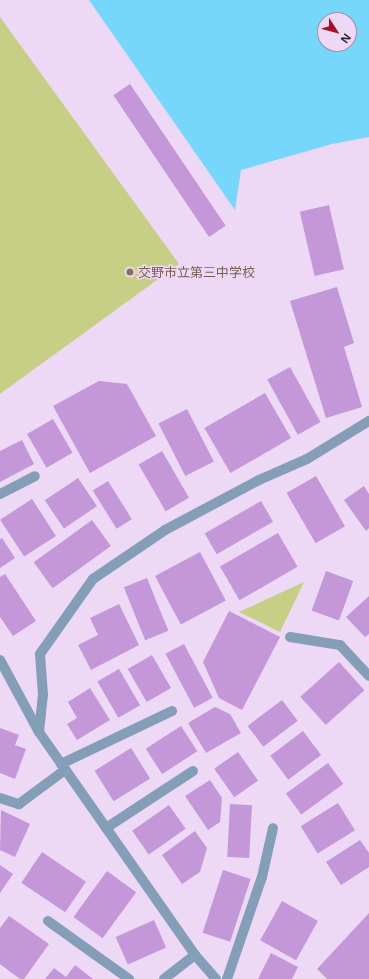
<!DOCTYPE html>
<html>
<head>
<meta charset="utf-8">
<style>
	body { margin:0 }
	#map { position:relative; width:369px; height:979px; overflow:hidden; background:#edd8f6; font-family:"Noto Sans","Noto Sans JP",sans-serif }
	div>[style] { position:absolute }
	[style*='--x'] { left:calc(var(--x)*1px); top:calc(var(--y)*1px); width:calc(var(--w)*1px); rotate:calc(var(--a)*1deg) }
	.green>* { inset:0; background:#c7cf87 }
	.water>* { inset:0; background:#76d7fb }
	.building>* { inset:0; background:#c497d8; transform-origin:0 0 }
	.lane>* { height:10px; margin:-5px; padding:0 5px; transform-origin:5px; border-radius:5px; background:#849eb7 }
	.street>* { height:10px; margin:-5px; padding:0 5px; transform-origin:5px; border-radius:5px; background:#849eb7 }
	.dots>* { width:11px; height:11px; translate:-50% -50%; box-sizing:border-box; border:2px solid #edd8f6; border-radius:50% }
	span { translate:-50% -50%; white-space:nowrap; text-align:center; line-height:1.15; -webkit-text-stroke:3px #edd8f6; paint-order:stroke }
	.education-label { font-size:13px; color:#785e54 }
	.left { translate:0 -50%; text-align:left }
	.north { position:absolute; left:317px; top:12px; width:40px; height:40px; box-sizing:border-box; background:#edd8f6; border:1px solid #a090a6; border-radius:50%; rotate:126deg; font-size:11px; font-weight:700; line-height:16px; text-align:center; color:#2c242f }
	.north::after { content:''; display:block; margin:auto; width:14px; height:18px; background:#a70e27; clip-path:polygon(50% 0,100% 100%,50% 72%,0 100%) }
</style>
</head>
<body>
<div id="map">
	<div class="green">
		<i style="clip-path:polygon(0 17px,179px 264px,0 394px)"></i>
		<i style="clip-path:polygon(304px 582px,280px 632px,239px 612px)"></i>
	</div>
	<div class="water">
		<i style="clip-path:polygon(evenodd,89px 0,369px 0,369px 137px,332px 144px,241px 170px,235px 210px,89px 0,325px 20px,349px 20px,349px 44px,325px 44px,325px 20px)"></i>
	</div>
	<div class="building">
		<i style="left:130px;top:84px;width:171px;height:20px;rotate:56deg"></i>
		<i style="left:329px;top:205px;width:66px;height:30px;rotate:77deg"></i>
		<i style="clip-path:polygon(337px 287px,354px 343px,344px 347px,362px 407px,326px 418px,290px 301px)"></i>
		<i style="left:290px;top:367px;width:63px;height:26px;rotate:61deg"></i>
		<i style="clip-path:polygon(99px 381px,127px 384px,156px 436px,90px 473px,53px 406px)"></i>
		<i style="left:265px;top:393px;width:52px;height:70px;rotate:60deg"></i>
		<i style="left:187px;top:409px;width:59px;height:32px;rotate:63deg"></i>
		<i style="left:53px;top:419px;width:39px;height:30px;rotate:60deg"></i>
		<i style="clip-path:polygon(22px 440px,34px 464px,0 482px,0 451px)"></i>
		<i style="left:162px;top:451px;width:54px;height:27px;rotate:60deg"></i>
		<i style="left:316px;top:476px;width:58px;height:34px;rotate:60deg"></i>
		<i style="left:78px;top:478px;width:34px;height:40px;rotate:56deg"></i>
		<i style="left:108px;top:481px;width:45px;height:18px;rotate:58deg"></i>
		<i style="clip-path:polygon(364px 486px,369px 494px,369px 528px,366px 531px,344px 500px)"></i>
		<i style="left:32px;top:499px;width:44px;height:38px;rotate:57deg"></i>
		<i style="left:261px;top:501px;width:24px;height:65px;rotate:60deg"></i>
		<i style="left:92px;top:520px;width:32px;height:72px;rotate:54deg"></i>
		<i style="left:278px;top:533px;width:39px;height:67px;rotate:60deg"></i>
		<i style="clip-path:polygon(2px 538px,15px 558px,0 568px,0 539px)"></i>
		<i style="left:200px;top:552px;width:55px;height:51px;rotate:62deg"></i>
		<i style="left:326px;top:571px;width:29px;height:42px;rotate:20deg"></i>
		<i style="clip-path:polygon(5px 574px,36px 621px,13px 636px,0 617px,0 577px)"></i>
		<i style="left:147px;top:578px;width:57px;height:25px;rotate:68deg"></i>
		<i style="clip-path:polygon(369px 596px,369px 634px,365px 637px,346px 617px)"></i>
		<i style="clip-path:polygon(119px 604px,139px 645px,91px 670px,78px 645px,98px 635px,90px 618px)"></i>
		<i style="clip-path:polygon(229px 611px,280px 637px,242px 710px,219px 698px,203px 662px)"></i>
		<i style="left:184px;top:644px;width:61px;height:21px;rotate:62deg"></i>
		<i style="left:152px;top:655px;width:38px;height:28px;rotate:60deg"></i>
		<i style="left:339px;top:662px;width:38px;height:52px;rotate:48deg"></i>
		<i style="left:119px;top:669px;width:42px;height:25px;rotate:60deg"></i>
		<i style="clip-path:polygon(90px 688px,110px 720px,77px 740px,67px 724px,77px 718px,68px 702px)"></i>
		<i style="left:282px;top:700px;width:26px;height:43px;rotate:53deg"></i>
		<i style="clip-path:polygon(215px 707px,230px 714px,241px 733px,206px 753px,188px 723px)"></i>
		<i style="left:181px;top:726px;width:30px;height:42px;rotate:57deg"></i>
		<i style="clip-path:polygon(0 728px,19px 735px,15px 745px,26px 749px,15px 779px,0 773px)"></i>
		<i style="left:303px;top:731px;width:30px;height:41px;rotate:53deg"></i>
		<i style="left:131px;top:748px;width:36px;height:43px;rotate:58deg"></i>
		<i style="left:238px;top:752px;width:35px;height:29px;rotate:55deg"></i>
		<i style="left:328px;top:763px;width:26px;height:52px;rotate:54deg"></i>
		<i style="clip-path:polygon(210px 780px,222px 798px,220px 822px,208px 830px,185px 796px)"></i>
		<i style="left:338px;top:803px;width:32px;height:44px;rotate:58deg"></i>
		<i style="left:230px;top:804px;width:22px;height:53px;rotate:3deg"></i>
		<i style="left:169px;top:805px;width:29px;height:45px;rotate:55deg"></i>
		<i style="clip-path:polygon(1px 810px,30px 824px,15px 857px,0 850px)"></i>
		<i style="clip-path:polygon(195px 831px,207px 848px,200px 872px,182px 884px,162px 855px)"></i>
		<i style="clip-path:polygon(360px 840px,369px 853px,369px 867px,341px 885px,326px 862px)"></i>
		<i style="left:42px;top:852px;width:53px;height:37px;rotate:34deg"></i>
		<i style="clip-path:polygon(0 865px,13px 874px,0 893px)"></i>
		<i style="left:223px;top:870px;width:29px;height:66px;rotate:18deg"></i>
		<i style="left:107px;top:871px;width:36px;height:57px;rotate:36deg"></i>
		<i style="left:282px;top:901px;width:41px;height:45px;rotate:29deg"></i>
		<i style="clip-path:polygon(369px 913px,369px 979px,327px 979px,317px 969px)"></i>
		<i style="clip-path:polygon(9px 916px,49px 944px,24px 979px,20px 979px,0 964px,0 928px)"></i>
		<i style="left:154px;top:920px;width:30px;height:42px;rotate:66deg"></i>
		<i style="clip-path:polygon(271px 953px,298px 967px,292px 979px,258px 979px)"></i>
		<i style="clip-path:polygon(75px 965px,93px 979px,45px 979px,54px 968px,66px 977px)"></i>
	</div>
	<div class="lane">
		<i style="--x:0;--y:494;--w:39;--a:-27"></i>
		<i style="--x:61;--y:764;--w:123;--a:-25.5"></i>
		<i style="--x:106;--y:828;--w:104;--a:-33.2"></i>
		<i style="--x:48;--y:921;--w:100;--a:35.6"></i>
		<i style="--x:164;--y:979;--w:39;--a:-38"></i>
		<i style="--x:227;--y:979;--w:108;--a:-71.1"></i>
		<i style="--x:262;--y:877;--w:50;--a:-77.3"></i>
	</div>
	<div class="street">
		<i style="--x:290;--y:637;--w:51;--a:9.1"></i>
		<i style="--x:340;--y:645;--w:42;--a:46.9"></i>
		<i style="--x:0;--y:660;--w:82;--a:61.6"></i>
		<i style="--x:39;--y:732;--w:272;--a:55"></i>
		<i style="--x:195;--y:955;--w:32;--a:49"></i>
		<i style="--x:39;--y:732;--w:37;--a:-84"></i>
		<i style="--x:43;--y:695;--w:41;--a:-94.2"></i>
		<i style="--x:40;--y:654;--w:92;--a:-54.8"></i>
		<i style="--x:93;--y:579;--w:87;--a:-34.2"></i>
		<i style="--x:165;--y:530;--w:106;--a:-28"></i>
		<i style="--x:259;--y:480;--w:52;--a:-23.6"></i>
		<i style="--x:307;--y:459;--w:73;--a:-31.5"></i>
		<i style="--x:0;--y:798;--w:20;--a:18"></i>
		<i style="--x:19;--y:804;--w:57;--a:-36.5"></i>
	</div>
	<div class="dots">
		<i style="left:130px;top:272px;background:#8d6e63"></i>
	</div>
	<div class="education-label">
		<span class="left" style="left:138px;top:272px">交野市立第三中学校</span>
	</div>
	<div class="north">N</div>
</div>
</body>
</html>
